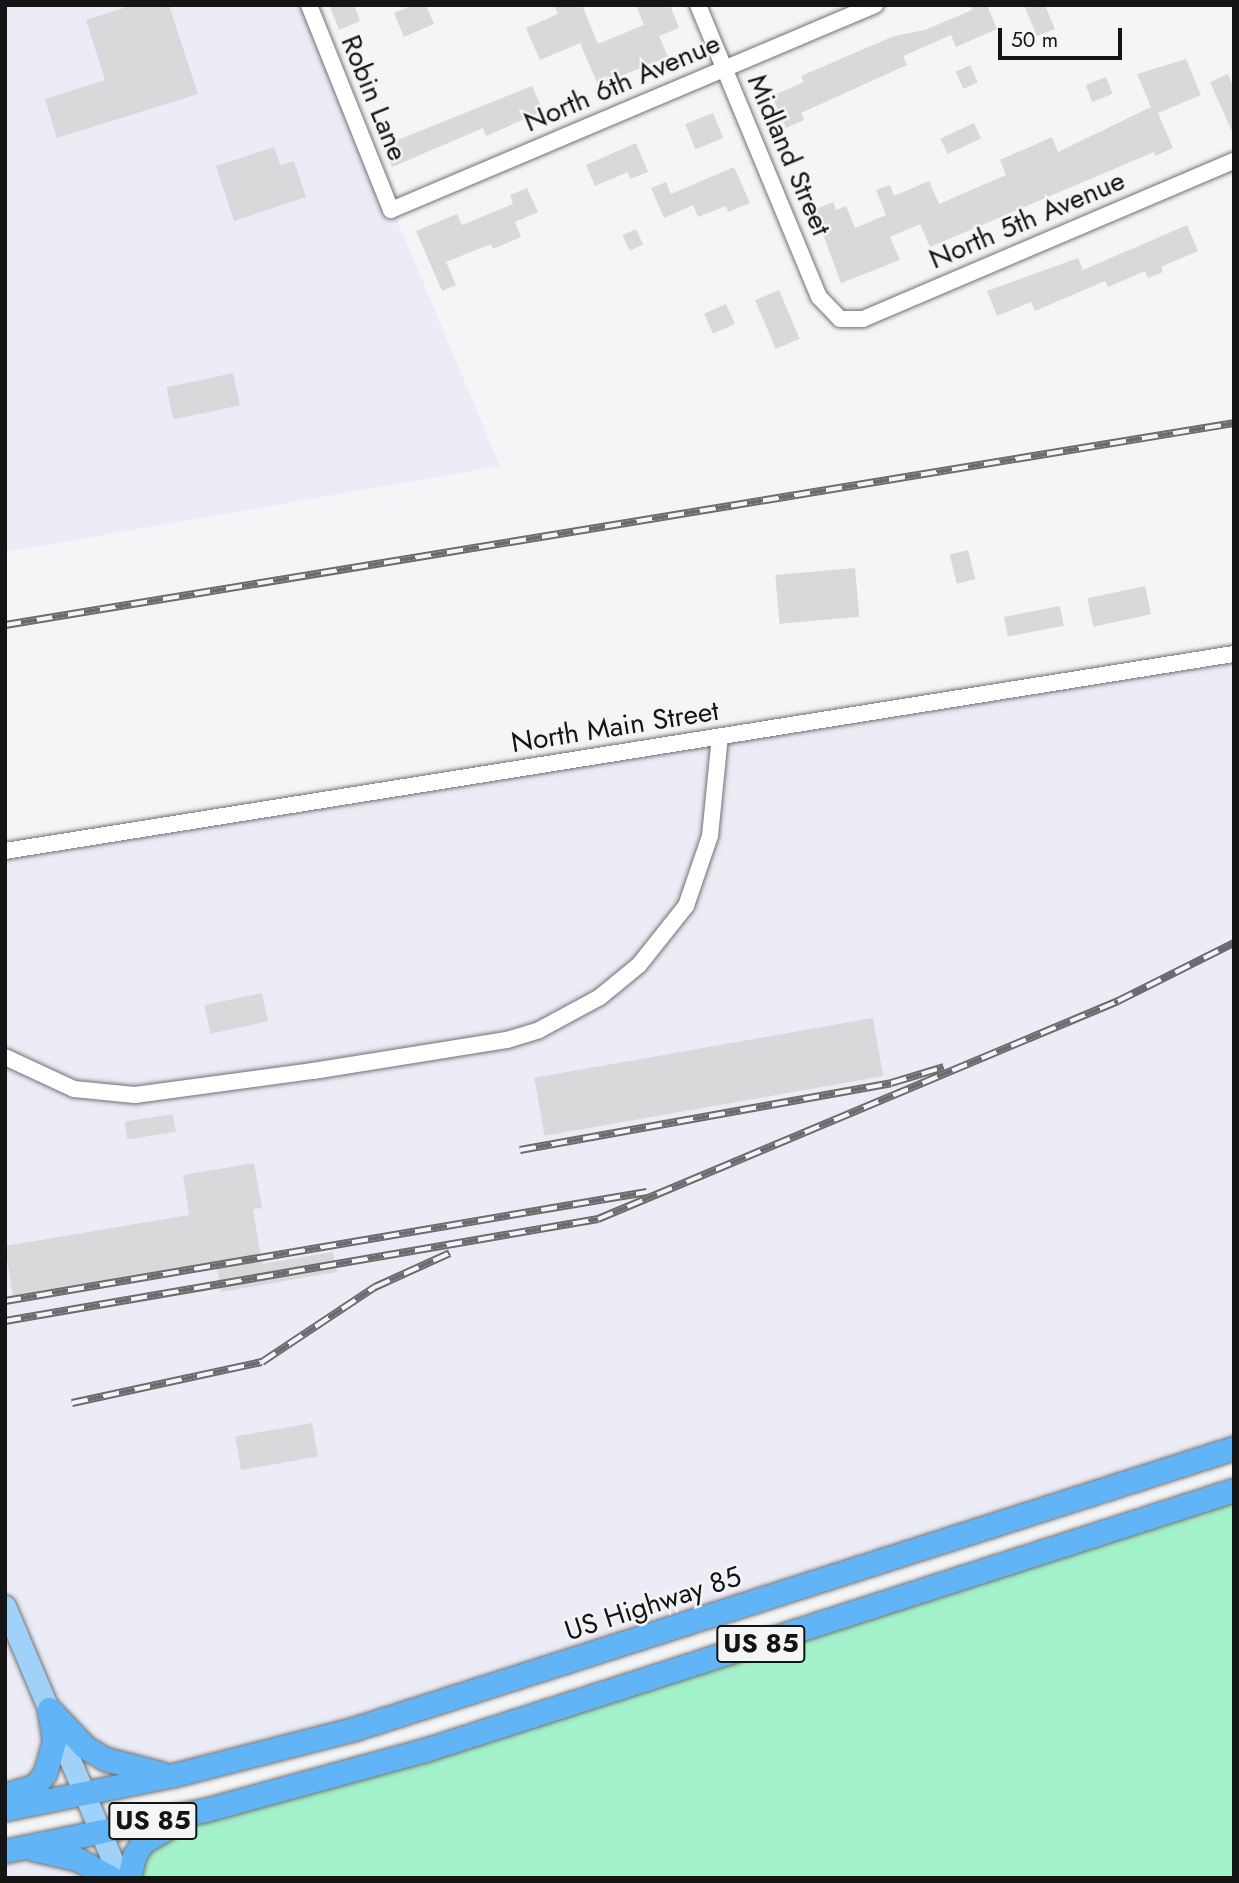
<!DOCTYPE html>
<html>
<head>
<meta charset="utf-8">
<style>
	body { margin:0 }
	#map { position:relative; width:1239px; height:1883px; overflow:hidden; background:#f4f5f7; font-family:Jost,sans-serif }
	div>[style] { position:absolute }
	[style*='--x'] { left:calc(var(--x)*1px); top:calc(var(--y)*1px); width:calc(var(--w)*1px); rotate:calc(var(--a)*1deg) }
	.built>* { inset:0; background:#ebecf6 }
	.green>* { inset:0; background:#a3f2cc }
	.building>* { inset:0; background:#d9d8db; transform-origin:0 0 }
	.roads { filter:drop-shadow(0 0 2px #717174) drop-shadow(0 0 2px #717174) }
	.minor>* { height:16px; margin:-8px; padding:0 8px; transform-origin:8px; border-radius:8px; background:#fff }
	.major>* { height:21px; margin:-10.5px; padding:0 10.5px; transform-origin:10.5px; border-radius:10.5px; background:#a0d2f9 }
	.highway>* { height:23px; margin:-11.5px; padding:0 11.5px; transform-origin:11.5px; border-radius:11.5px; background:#61b4f5 }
	.rail>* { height:8px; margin-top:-4px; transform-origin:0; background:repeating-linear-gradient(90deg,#f4f5f7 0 16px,#6c6c6e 0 32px); box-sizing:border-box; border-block:2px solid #6c6c6e }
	span { translate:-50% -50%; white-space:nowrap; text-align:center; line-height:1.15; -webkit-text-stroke:5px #f4f5f7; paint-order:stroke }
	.shield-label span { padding:2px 5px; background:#f4f5f7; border:2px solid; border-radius:5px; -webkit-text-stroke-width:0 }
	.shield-label { font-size:26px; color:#141415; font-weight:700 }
	.street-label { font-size:28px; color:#141415 }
	.frame { position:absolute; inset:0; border:7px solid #141415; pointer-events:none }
	.scale { position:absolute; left:998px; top:28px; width:124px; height:32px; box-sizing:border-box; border:4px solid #141415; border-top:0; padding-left:9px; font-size:21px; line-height:24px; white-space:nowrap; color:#141415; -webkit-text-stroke:5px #f4f5f7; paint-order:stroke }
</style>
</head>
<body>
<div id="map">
	<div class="built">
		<i style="clip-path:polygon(5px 5px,307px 5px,500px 466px,5px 552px)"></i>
		<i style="clip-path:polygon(1234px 654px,1234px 1448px,174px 1775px,85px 1747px,51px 1760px,5px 1795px,5px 851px)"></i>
		<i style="clip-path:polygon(5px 1851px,111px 1878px,5px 1878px)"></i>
	</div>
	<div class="green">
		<i style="clip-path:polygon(1234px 1490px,1234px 1878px,129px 1878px,158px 1832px)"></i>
	</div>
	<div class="building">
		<i style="clip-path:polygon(133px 5px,169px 5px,198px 94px,57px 138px,45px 99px,105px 80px,86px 20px)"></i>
		<i style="clip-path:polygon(329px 5px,354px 5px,360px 21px,339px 30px)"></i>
		<i style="clip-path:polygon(413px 5px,426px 5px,434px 24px,404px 37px,394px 13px)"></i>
		<i style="clip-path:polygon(554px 5px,582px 5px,598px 44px,644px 25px,636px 5px,670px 5px,679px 28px,659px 36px,668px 57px,598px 85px,580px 43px,540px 60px,526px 28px,558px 14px)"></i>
		<i style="clip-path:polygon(971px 5px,987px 5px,997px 29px,956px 47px,951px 35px,903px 56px,907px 65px,801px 113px,804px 120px,786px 128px,772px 96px,804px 82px,801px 76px,894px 36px,925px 30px,972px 10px)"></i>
		<i style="clip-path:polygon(1024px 5px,1045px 5px,1055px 29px,1037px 36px)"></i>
		<i style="clip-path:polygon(1186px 59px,1201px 95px,1158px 113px,1173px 148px,1155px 156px,1154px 152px,930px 247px,920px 224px,890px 237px,900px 260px,841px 283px,814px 210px,833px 202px,836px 210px,846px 206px,855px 228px,886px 215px,876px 190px,890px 185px,894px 196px,929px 181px,939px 204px,1006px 175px,1000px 160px,1052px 137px,1058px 152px,1151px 107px,1137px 74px)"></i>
		<i style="left:970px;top:65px;width:19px;height:16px;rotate:65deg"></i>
		<i style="clip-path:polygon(1228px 74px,1234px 89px,1234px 136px,1210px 82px)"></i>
		<i style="left:1106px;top:77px;width:18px;height:22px;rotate:68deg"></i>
		<i style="clip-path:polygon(532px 86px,543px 111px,486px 136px,483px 128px,392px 167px,383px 146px)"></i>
		<i style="left:713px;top:113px;width:27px;height:30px;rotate:68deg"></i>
		<i style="left:974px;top:123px;width:17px;height:37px;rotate:65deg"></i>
		<i style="clip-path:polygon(636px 143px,648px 172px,630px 179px,628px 172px,595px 186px,586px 165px)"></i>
		<i style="clip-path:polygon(274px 147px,280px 165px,294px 161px,306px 197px,234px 221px,216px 166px)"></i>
		<i style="clip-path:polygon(734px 167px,750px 203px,728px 212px,726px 206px,698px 217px,693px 205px,664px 218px,651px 188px,666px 182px,671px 194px)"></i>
		<i style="clip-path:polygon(527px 188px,538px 212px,515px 222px,521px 237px,493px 249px,491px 244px,446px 262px,456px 285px,442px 291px,416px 231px,457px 214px,462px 225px,513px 204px,510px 195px)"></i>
		<i style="clip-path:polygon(1187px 225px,1198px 251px,1161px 267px,1163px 272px,1148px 278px,1145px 271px,1108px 287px,1105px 281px,1035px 311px,1031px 302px,997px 316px,987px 291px,1078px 258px,1083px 270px)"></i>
		<i style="left:636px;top:229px;width:17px;height:15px;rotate:65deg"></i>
		<i style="left:779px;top:290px;width:53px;height:26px;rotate:67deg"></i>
		<i style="left:726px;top:304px;width:22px;height:24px;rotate:66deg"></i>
		<i style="left:233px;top:373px;width:33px;height:68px;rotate:78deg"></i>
		<i style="left:968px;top:550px;width:30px;height:19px;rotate:76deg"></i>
		<i style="left:855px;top:568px;width:49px;height:80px;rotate:85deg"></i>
		<i style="left:1145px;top:586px;width:29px;height:59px;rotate:78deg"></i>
		<i style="left:1060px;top:606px;width:20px;height:57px;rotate:79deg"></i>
		<i style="left:262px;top:993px;width:29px;height:59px;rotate:78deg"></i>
		<i style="left:873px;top:1018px;width:59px;height:344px;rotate:80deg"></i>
		<i style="left:173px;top:1114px;width:18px;height:49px;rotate:81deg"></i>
		<i style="clip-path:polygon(254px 1163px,262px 1208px,253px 1209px,262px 1264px,333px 1252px,337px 1272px,221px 1292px,216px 1262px,13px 1296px,5px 1246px,189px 1215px,183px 1175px)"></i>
		<i style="left:312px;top:1423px;width:34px;height:78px;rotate:80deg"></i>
	</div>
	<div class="roads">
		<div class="minor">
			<i style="--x:309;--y:5;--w:221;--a:68.2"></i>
			<i style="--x:391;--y:210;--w:526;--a:-22.96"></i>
			<i style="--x:698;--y:5;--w:316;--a:67.5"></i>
			<i style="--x:819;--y:297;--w:30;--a:46"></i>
			<i style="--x:840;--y:319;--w:23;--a:0"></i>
			<i style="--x:863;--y:319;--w:403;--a:-23.1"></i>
			<i style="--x:5;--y:851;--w:1245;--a:-9.11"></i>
			<i style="--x:5;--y:1057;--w:76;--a:24.9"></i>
			<i style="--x:74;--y:1089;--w:61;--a:5.6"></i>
			<i style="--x:135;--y:1095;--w:180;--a:-7.7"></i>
			<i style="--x:313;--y:1071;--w:196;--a:-9.1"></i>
			<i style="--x:507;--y:1040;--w:34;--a:-17"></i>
			<i style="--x:539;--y:1030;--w:69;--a:-28.4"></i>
			<i style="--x:600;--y:997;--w:50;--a:-39.4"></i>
			<i style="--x:639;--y:965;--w:75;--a:-51.5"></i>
			<i style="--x:686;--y:906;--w:74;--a:-71.1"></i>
			<i style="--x:710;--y:836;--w:100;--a:-84.3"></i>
		</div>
		<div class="major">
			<i style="--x:5;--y:1606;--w:295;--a:67.1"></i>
		</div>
		<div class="highway">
			<i style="--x:49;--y:1709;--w:52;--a:46.5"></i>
			<i style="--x:85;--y:1747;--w:23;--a:31"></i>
			<i style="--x:105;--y:1759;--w:57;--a:14.3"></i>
			<i style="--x:5;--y:1795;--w:31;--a:-17"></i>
			<i style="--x:35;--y:1786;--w:16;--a:-52"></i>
			<i style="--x:45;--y:1773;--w:33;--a:-74"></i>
			<i style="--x:54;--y:1741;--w:32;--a:-99"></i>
			<i style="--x:5;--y:1809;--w:172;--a:-11.4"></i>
			<i style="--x:174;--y:1775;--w:186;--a:-14.3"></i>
			<i style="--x:354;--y:1729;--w:924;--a:-17.71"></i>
			<i style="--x:33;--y:1849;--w:45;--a:12.8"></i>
			<i style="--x:77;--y:1859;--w:39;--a:29"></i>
			<i style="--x:5;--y:1851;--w:204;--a:-11.6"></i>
			<i style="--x:205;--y:1810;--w:228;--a:-15.3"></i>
			<i style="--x:425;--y:1750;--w:850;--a:-17.82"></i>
			<i style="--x:129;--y:1878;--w:23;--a:-77"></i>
			<i style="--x:134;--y:1856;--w:15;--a:-58"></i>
			<i style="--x:142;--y:1843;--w:37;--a:-31"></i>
		</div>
	</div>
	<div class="rail">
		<i style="--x:5;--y:625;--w:1245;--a:-9.33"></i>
		<i style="--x:520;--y:1150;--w:377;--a:-10.2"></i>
		<i style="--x:891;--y:1083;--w:55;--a:-16.8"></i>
		<i style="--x:5;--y:1301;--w:651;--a:-9.64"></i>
		<i style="--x:5;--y:1321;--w:602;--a:-9.76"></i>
		<i style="--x:598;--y:1219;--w:564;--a:-22.74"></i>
		<i style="--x:1118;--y:1001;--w:130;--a:-26.6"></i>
		<i style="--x:72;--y:1403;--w:194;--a:-12.2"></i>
		<i style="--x:262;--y:1362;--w:136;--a:-33.6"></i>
		<i style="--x:375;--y:1287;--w:82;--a:-24.4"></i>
	</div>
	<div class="shield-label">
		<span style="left:761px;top:1644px">US 85</span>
		<span style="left:153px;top:1821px">US 85</span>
	</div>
	<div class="street-label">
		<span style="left:622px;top:83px;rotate:-23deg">North 6th Avenue</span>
		<span style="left:374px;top:98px;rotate:68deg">Robin Lane</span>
		<span style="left:789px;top:155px;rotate:67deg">Midland Street</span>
		<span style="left:1027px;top:220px;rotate:-23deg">North 5th Avenue</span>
		<span style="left:615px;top:727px;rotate:-9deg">North Main Street</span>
		<span style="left:653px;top:1604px;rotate:-18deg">US Highway 85</span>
	</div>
	<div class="frame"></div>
	<div class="scale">50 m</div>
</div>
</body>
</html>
